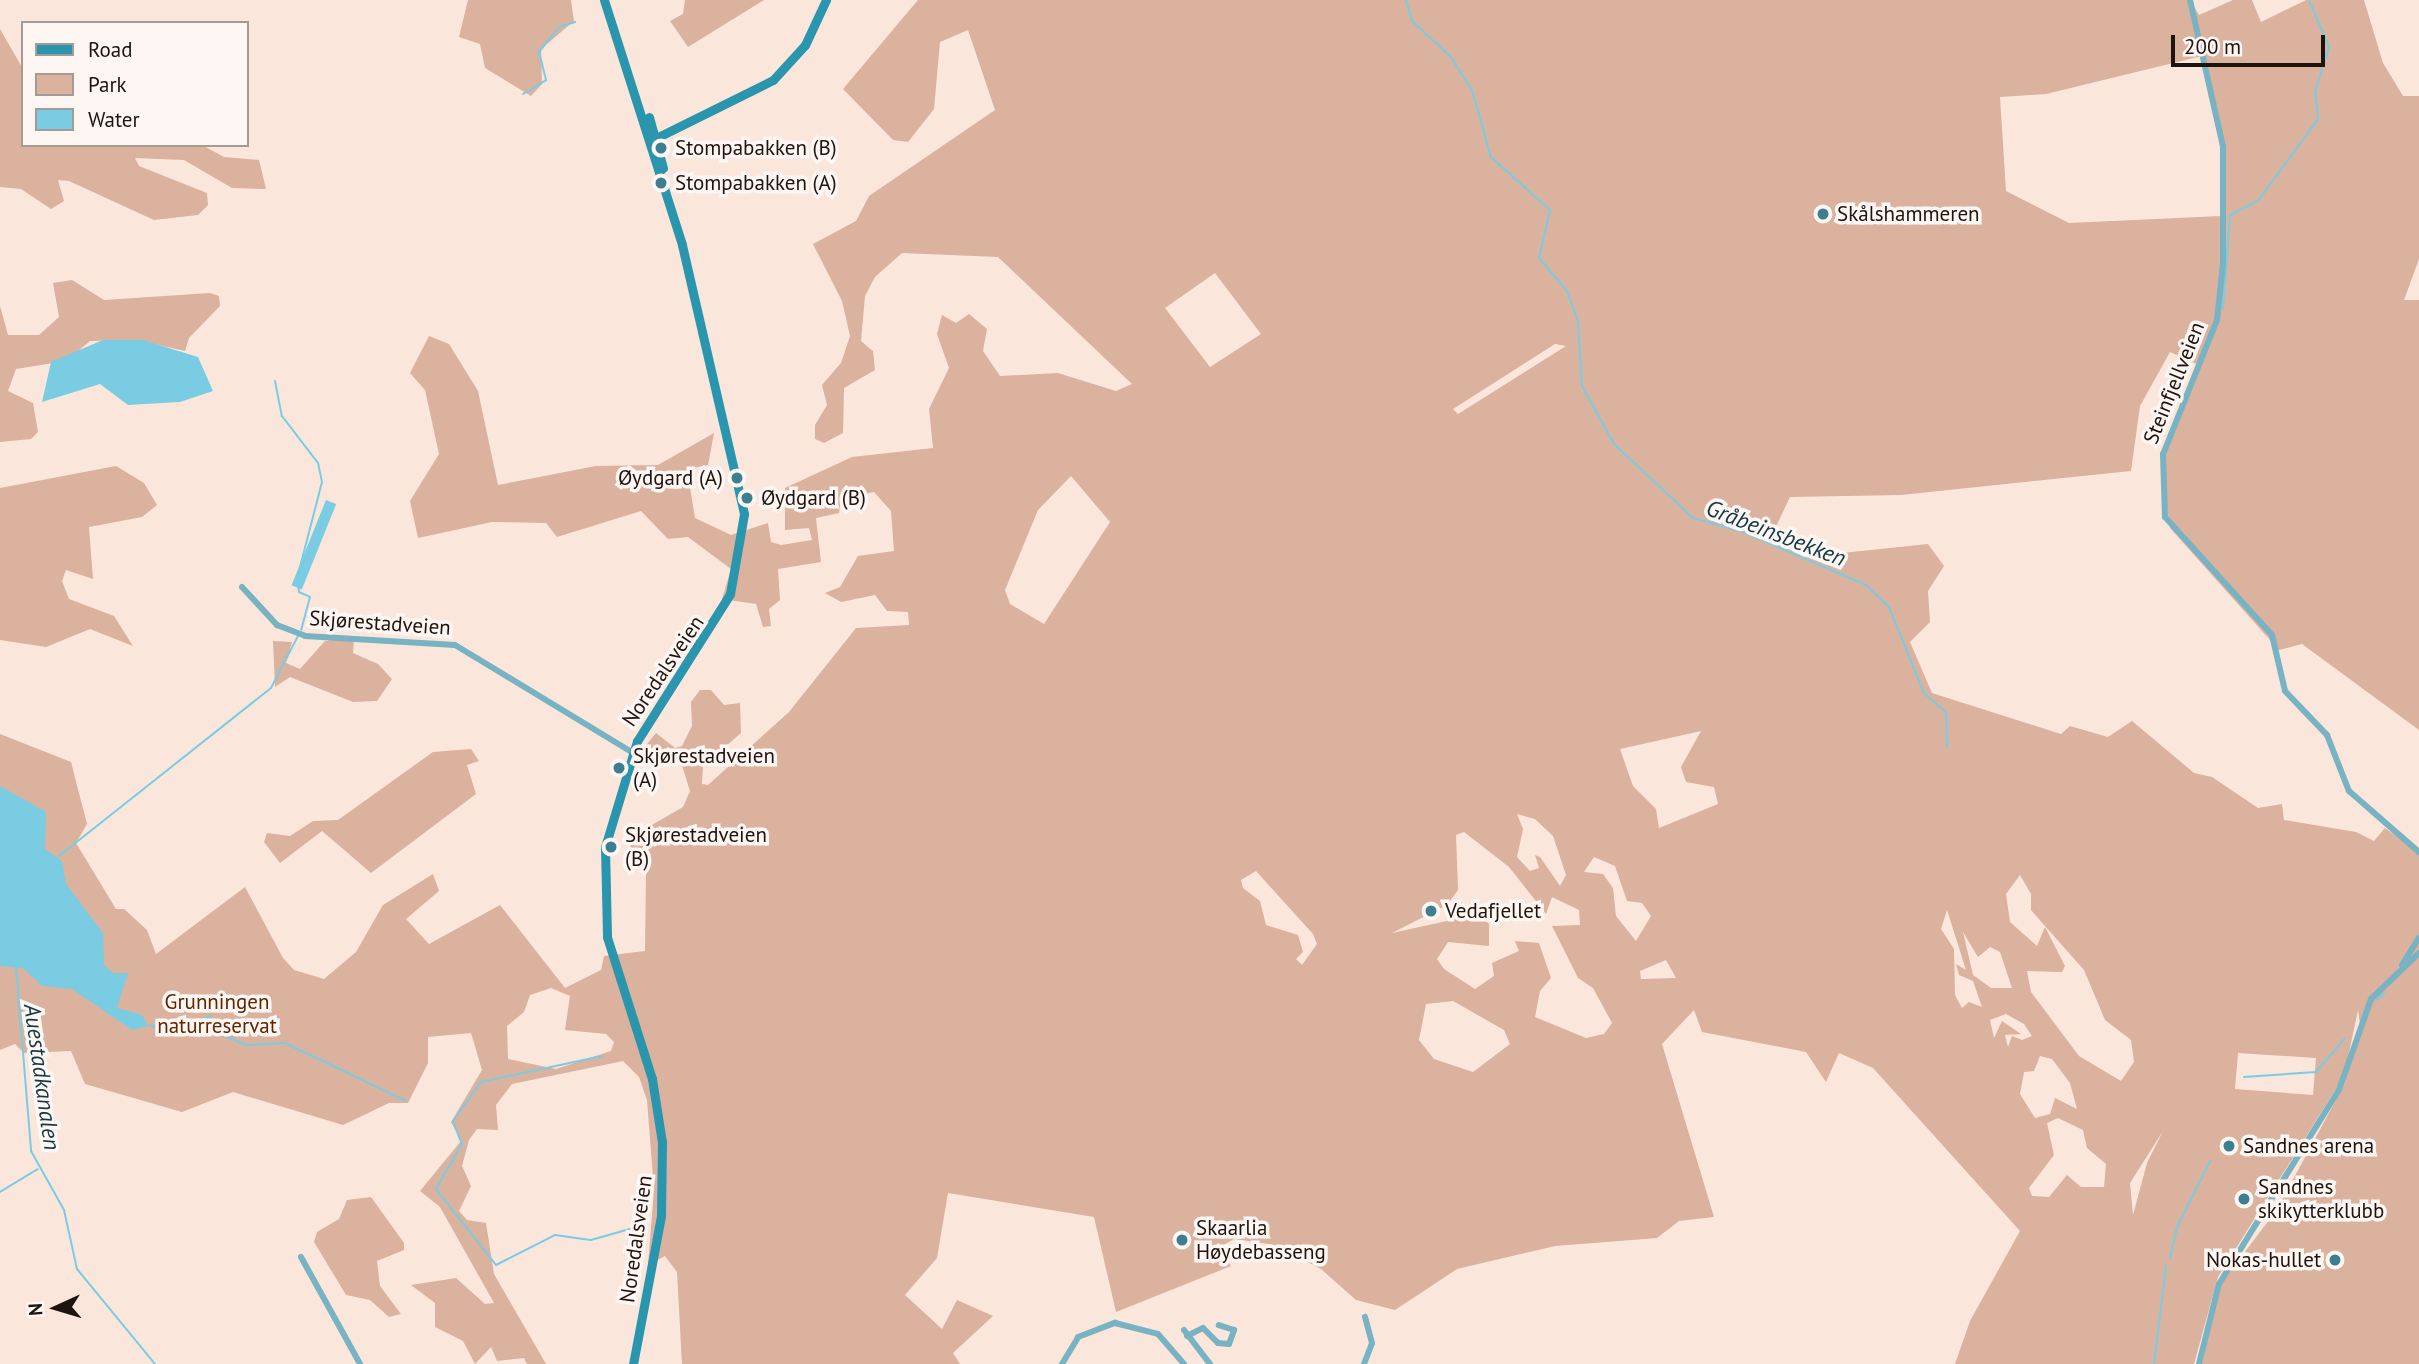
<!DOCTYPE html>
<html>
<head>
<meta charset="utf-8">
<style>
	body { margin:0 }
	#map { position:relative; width:2419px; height:1364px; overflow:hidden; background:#fbe6dc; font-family:"PT Sans",sans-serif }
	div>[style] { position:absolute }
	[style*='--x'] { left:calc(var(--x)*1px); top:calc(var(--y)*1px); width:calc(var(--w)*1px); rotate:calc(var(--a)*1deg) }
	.green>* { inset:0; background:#dab29e }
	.water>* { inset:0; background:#79cce2; transform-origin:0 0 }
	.stream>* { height:2px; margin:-1px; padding:0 1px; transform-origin:1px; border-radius:1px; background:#79cce2 }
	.minor>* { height:6px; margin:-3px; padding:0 3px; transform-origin:3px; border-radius:3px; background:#77b3c3 }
	.secondary>* { height:9px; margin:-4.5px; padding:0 4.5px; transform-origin:4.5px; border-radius:4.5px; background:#2a96ae }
	.dots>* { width:19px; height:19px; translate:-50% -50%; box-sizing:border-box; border:4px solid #fdf6f3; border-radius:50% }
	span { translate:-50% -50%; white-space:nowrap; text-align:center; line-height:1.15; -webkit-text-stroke:7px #fdf6f3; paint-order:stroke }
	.poi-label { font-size:21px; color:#1f130d }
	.left { translate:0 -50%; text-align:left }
	.right { translate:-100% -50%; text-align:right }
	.street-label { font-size:21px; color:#1f130d }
	.park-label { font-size:21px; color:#5e2501 }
	.water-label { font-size:23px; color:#113943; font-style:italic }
	.legend { position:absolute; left:21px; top:21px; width:228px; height:126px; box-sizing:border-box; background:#fdf6f3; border:2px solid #a49b97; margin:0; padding:9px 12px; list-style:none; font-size:21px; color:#1f130d }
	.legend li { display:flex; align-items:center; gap:14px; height:35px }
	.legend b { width:35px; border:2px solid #a49b97 }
	.north { position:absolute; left:21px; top:1273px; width:70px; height:70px; -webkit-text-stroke:5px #fdf6f3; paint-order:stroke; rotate:266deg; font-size:19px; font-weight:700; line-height:28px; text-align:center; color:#1f130d }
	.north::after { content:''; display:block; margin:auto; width:24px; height:32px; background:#1f130d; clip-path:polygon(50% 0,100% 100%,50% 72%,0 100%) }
	.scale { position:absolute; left:2171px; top:35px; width:154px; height:32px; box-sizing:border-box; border:4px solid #1f130d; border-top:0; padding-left:9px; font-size:21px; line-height:24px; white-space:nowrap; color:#1f130d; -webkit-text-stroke:5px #fdf6f3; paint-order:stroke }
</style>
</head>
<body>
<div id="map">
	<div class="green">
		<i style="clip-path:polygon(468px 0,571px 0,574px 21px,541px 49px,542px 84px,531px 96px,485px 68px,480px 44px,459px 37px)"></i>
		<i style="clip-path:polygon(685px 0,764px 0,688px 47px,670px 21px,683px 14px)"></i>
		<i style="clip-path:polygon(evenodd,918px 0,2190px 0,2199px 15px,2233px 0,2252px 0,2261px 22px,2306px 0,2364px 0,2383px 63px,2403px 96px,2419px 96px,2419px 259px,2404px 300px,2419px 300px,2419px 730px,2302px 644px,2279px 650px,2170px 528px,2161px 466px,2199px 365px,2170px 352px,2140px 406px,2131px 471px,1901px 495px,1790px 497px,1770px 539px,1804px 557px,1928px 544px,1944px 566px,1928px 591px,1930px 622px,1910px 642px,1932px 693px,2061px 734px,2070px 726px,2108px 737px,2132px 721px,2194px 773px,2212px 777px,2258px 808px,2282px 804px,2284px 820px,2356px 832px,2374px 841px,2385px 828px,2419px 852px,2419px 1364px,2202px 1364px,2222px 1282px,2276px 1211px,2344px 1085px,2361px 1031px,2358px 1010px,2344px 1076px,2218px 1277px,2194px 1364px,1955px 1364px,1970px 1321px,2020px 1231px,1873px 1068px,1839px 1053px,1826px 1082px,1806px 1052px,1702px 1032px,1694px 1010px,1662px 1044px,1714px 1217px,1679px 1221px,1657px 1238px,1555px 1246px,1457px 1269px,1395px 1310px,1356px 1300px,1321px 1269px,1275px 1245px,1234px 1239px,1220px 1247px,1231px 1266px,1116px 1312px,1094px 1217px,948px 1193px,937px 1258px,905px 1295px,942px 1329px,957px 1300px,993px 1316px,953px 1353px,960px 1364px,682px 1364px,677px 1272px,665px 1256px,648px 1265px,654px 1190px,647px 1100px,639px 1077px,623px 1061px,512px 1084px,496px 1105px,498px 1130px,477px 1129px,469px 1140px,462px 1166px,471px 1186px,459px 1211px,467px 1220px,486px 1223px,494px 1274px,546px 1364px,527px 1364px,524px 1358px,497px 1361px,491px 1347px,475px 1364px,463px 1341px,435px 1327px,435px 1303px,411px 1285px,456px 1278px,485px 1304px,494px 1303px,440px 1207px,420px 1191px,461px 1141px,451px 1122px,482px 1070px,471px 1033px,428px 1037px,428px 1063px,408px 1103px,389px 1103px,343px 1125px,233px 1092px,182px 1112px,85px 1084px,71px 1051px,24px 1053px,15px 1044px,0 1050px,0 734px,71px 762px,87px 824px,76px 843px,116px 909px,124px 909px,147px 930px,156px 954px,245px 887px,283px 958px,294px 970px,324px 979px,356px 952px,383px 905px,433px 874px,439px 891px,406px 919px,429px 944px,500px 905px,565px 988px,601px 970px,604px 956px,645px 951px,646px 872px,631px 868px,628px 850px,636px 834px,683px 807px,690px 791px,680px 759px,638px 760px,643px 749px,656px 733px,675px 748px,682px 746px,692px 726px,691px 702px,700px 690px,711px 690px,724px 705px,740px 703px,741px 733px,703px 766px,702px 784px,708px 785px,789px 712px,856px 628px,909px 625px,908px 612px,887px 611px,875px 595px,841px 602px,825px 593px,840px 587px,858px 556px,894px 551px,891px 511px,874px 492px,841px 498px,839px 513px,816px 518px,821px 562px,778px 569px,780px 600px,769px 609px,771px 626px,763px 627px,756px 604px,722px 599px,731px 569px,688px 537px,668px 539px,641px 511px,557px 537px,546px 523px,492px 522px,418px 538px,410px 501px,439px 454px,425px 390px,410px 373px,429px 336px,449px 344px,478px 391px,498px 485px,596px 466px,658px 465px,714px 433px,708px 465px,687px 469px,695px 518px,731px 535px,768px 523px,771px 542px,781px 545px,812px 540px,809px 528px,785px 530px,785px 488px,852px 457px,933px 448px,929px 409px,949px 368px,937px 334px,942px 315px,956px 323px,969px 314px,987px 329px,983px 351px,1000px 376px,1058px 373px,1116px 391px,1132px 384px,998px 257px,902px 253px,875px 277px,865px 296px,861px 341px,873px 351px,875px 370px,844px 388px,843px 433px,824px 443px,815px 439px,815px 425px,827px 405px,822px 385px,841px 363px,850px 336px,842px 301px,813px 244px,856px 221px,869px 196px,995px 110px,968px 30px,940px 42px,934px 109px,908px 142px,893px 140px,843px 89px,918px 0,2202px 56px,2223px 158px,2221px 216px,2069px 223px,2006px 191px,2000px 97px,2046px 94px,2202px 56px,918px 0,1215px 273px,1261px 334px,1210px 367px,1165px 308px,1215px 273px,918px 0,1555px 344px,1566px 346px,1458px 414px,1453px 409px,1555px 344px,918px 0,1071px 476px,1110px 522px,1044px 624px,1010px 604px,1005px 590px,1038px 510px,1071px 476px,918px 0,1701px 731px,1681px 767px,1686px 782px,1714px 787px,1718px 804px,1659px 828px,1656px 809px,1633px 786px,1620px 749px,1701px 731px,918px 0,1517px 814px,1535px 819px,1553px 836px,1566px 875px,1560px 886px,1540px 857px,1535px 855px,1539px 868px,1530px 871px,1517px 857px,1523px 829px,1517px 814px,918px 0,1464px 832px,1509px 867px,1546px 914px,1552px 897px,1579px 910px,1580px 925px,1552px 926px,1578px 978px,1593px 988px,1612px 1023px,1604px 1034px,1586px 1038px,1535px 1017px,1540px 991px,1551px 978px,1539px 943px,1515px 941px,1519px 951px,1492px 963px,1494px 976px,1475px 989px,1444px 969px,1437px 959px,1448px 942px,1489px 946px,1489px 924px,1479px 914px,1392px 933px,1447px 905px,1458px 890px,1456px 835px,1464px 832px,918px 0,1594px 857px,1615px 866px,1627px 901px,1642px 903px,1651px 916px,1636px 941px,1616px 916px,1613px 888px,1603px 874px,1584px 872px,1594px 857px,918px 0,1256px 871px,1313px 934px,1317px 944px,1302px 965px,1296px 959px,1303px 952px,1298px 935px,1266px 925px,1260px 901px,1243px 888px,1241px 880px,1256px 871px,918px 0,2020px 875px,2031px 894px,2031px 910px,2084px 970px,2105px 1020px,2131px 1040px,2134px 1062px,2121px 1081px,2079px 1056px,2031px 992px,2027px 971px,2062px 972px,2065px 966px,2045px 927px,2037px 946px,2010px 922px,2006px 894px,2020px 875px,918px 0,1947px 910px,1966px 970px,1956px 964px,1959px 975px,1973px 981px,1982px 1007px,1969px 1002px,1962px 1008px,1955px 995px,1954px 949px,1941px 929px,1947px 910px,918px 0,1963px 932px,1978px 957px,1990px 947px,2000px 952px,2012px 988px,1991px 988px,1973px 975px,1963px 932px,918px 0,1666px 960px,1676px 978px,1641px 979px,1640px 971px,1666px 960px,918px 0,551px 988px,570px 996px,565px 1030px,606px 1034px,614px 1042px,611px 1051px,556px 1069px,508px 1059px,507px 1026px,524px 1012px,530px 995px,551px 988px,918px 0,1453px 1001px,1504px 1030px,1510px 1044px,1473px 1072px,1434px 1059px,1419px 1040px,1426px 1004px,1453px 1001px,918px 0,2006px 1014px,2024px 1024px,2032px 1036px,2022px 1040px,2012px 1036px,2008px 1047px,2005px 1035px,2021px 1034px,2002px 1021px,1994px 1038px,1990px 1020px,2006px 1014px,918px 0,2238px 1053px,2316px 1058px,2313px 1095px,2235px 1089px,2238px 1053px,918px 0,2040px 1056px,2052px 1059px,2070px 1083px,2077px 1109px,2055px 1098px,2050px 1114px,2035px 1118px,2020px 1094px,2024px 1072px,2034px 1071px,2040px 1056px,918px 0,2058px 1118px,2083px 1130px,2087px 1148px,2106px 1164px,2104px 1187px,2081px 1187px,2067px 1175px,2049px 1197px,2032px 1196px,2029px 1188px,2054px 1155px,2047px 1123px,2058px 1118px,918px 0,2163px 1131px,2147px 1163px,2133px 1215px,2130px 1183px,2163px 1131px)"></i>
		<i style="clip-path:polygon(0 29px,23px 69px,23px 145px,202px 145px,224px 157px,259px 160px,266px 189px,232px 188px,184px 160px,135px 158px,139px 166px,207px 193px,208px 205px,198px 215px,154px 220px,69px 181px,58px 180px,64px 201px,51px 209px,21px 189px,0 187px)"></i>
		<i style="clip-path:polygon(72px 280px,104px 300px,210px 293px,219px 296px,220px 306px,189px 338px,185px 351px,137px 340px,90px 341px,66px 361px,16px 369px,8px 391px,33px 403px,38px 432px,31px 439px,0 442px,0 306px,8px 335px,39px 335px,59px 317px,53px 283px)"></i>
		<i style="clip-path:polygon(116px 466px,144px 483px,157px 505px,142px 517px,89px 527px,93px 579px,66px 570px,62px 581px,69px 599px,114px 616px,133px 646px,90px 629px,46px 647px,0 640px,0 488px)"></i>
		<i style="clip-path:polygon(354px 636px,353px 653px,378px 664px,392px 679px,377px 701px,353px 702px,290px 677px,275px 687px,273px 641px,292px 642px,286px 663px,300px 669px,325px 641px)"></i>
		<i style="clip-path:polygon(471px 749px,479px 761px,467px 765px,476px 794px,371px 873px,322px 831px,280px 863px,264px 842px,267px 833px,290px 836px,313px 821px,338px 820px,433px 752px)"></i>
		<i style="clip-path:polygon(371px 1197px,404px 1243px,404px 1250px,377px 1261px,380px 1286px,401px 1314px,389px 1317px,370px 1300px,346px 1295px,314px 1242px,317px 1232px,339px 1219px,347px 1200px)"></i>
	</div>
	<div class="water">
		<i style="clip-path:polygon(103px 340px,143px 340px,198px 357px,213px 391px,180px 402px,128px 405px,100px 384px,42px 402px,51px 362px)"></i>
		<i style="left:326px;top:500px;width:11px;height:92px;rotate:22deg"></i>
		<i style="clip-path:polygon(0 786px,46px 812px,45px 849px,62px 861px,66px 884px,103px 933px,104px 965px,113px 973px,128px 973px,117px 1008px,142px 1015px,148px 1026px,132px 1030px,72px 989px,42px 986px,23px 968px,0 966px)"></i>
	</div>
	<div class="stream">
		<i style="--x:1406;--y:0;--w:22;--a:74"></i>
		<i style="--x:1412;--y:21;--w:53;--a:42.7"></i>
		<i style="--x:1451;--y:57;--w:39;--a:58"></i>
		<i style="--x:1472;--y:90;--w:70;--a:74.2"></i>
		<i style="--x:1491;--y:157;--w:79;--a:41.9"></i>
		<i style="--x:1550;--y:210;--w:49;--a:102.9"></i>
		<i style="--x:1539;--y:258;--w:43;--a:49.7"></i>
		<i style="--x:1567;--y:291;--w:33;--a:70"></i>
		<i style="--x:1578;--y:322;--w:64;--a:86.4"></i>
		<i style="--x:1582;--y:386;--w:66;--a:61.1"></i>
		<i style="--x:1614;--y:444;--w:108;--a:43.1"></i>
		<i style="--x:1693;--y:518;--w:52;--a:15.6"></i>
		<i style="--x:1743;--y:532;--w:134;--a:23.3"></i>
		<i style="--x:1866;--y:585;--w:32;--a:44"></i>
		<i style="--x:1889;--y:607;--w:93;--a:67.9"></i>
		<i style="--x:1924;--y:693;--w:30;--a:42"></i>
		<i style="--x:1946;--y:713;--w:34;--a:88"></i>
		<i style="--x:523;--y:94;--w:27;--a:-31"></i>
		<i style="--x:546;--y:80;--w:29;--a:-104"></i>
		<i style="--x:539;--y:52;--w:32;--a:-51"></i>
		<i style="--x:559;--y:27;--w:17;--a:-17"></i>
		<i style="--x:2223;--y:309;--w:94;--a:-85.7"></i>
		<i style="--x:2230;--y:215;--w:31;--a:-27"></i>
		<i style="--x:2258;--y:201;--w:102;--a:-53.8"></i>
		<i style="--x:2318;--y:119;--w:27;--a:-96"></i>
		<i style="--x:2315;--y:92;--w:47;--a:-72.7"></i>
		<i style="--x:2329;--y:47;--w:51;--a:-113.1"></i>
		<i style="--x:275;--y:381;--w:36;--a:79"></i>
		<i style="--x:282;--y:416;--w:59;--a:52.5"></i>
		<i style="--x:318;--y:463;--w:19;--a:78"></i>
		<i style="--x:322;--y:482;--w:100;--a:104.5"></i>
		<i style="--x:297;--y:579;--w:13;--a:81"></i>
		<i style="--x:299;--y:592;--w:12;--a:24"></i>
		<i style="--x:310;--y:597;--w:34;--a:105"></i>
		<i style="--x:59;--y:856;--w:270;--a:-38.4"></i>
		<i style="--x:271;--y:688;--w:59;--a:-62.6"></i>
		<i style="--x:16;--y:967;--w:185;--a:85.3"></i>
		<i style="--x:31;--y:1151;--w:68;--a:60.8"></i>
		<i style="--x:64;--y:1210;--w:60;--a:77.6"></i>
		<i style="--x:77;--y:1269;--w:123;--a:50.6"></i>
		<i style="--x:2377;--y:1000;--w:10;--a:-45"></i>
		<i style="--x:149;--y:1025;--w:21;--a:19"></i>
		<i style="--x:169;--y:1032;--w:44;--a:-21.3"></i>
		<i style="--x:210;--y:1016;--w:21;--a:59"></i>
		<i style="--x:221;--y:1034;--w:27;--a:24"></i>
		<i style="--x:246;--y:1045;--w:39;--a:-3"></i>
		<i style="--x:285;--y:1043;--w:134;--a:25.6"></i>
		<i style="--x:602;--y:1056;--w:124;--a:167.9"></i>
		<i style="--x:481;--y:1082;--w:48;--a:125.7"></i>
		<i style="--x:453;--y:1121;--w:25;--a:69"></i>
		<i style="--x:462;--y:1144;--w:52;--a:120"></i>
		<i style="--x:436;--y:1189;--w:97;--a:51.7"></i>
		<i style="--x:496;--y:1265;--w:66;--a:-27"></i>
		<i style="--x:555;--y:1235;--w:36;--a:8"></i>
		<i style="--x:591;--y:1240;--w:44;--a:-15.9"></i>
		<i style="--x:2244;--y:1077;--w:72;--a:-4"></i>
		<i style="--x:2316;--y:1072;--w:45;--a:-49.5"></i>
		<i style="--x:0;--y:1192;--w:44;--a:-31.2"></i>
		<i style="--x:2170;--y:1258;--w:32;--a:-77"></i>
		<i style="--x:2177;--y:1227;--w:74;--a:-63.4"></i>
		<i style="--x:2154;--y:1364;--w:99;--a:-83"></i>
	</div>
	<div class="minor">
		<i style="--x:2190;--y:0;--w:151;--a:77.3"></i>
		<i style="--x:2223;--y:147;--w:117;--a:90"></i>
		<i style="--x:2223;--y:264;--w:56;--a:96.1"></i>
		<i style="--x:2217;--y:320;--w:144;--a:111.9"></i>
		<i style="--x:2163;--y:454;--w:63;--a:88.2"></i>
		<i style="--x:2165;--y:517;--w:159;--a:47.8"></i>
		<i style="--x:2272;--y:635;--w:57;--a:76.9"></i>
		<i style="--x:2285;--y:691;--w:61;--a:46.3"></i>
		<i style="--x:2327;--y:735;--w:60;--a:68.6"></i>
		<i style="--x:2349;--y:791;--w:93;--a:41.1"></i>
		<i style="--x:242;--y:587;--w:52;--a:47.4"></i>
		<i style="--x:277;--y:625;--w:30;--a:21"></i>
		<i style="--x:305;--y:636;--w:150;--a:3.4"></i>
		<i style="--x:455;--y:645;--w:207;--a:31.2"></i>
		<i style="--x:2402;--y:965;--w:32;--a:-58"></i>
		<i style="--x:301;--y:1257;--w:122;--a:61.1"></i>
		<i style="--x:1184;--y:1330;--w:43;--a:52.6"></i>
		<i style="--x:1187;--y:1336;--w:18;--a:-27"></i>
		<i style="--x:1203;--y:1328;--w:21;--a:45"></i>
		<i style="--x:1218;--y:1343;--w:11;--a:5"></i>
		<i style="--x:1229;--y:1344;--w:15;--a:-70"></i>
		<i style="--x:1234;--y:1330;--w:16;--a:-162"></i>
		<i style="--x:1062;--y:1364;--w:31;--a:-59"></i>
		<i style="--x:1078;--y:1337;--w:40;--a:-21"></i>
		<i style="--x:1115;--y:1323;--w:44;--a:14.3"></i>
		<i style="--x:1158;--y:1334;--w:40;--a:49"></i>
		<i style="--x:1364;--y:1364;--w:22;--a:-69"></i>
		<i style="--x:1372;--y:1343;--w:27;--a:-105"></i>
		<i style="--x:2199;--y:1364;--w:82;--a:-76"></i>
		<i style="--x:2219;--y:1284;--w:228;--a:-58.3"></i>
		<i style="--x:2339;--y:1090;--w:96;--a:-70.6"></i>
		<i style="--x:2371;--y:999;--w:66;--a:-43.8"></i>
	</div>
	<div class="secondary">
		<i style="--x:604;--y:0;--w:257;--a:72.3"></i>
		<i style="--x:682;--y:245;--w:276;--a:77"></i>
		<i style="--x:744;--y:514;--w:81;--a:99.9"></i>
		<i style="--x:730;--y:594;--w:174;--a:122.3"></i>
		<i style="--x:637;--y:741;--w:111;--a:106.8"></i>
		<i style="--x:605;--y:847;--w:90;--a:88.7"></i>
		<i style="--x:607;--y:937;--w:149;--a:72.4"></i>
		<i style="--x:652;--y:1079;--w:64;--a:81"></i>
		<i style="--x:662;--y:1142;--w:74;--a:90.8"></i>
		<i style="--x:661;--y:1216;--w:151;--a:100.7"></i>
		<i style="--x:649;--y:117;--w:53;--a:74.6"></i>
		<i style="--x:650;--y:141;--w:137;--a:-26.4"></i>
		<i style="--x:773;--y:80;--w:47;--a:-47.6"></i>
		<i style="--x:805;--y:45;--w:50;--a:-65"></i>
	</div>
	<div class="dots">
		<i style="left:661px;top:148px;background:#3d7f90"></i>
		<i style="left:661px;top:183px;background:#3d7f90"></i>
		<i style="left:1823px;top:214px;background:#3d7f90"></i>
		<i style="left:737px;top:478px;background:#3d7f90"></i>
		<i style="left:747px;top:498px;background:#3d7f90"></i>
		<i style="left:619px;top:768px;background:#3d7f90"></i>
		<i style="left:611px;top:847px;background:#3d7f90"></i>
		<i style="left:1431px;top:911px;background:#3d7f90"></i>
		<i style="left:2229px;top:1146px;background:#3d7f90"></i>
		<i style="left:2244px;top:1199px;background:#3d7f90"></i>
		<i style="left:1182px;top:1240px;background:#3d7f90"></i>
		<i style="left:2335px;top:1260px;background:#3d7f90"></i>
	</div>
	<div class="poi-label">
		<span class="left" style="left:675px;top:148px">Stompabakken (B)</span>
		<span class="left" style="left:675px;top:183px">Stompabakken (A)</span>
		<span class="left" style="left:1837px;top:214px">Skålshammeren</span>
		<span class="right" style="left:723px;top:478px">Øydgard (A)</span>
		<span class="left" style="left:761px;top:498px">Øydgard (B)</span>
		<span class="left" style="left:633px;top:768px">Skjørestadveien<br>(A)</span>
		<span class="left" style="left:625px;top:847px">Skjørestadveien<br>(B)</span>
		<span class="left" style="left:1445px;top:911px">Vedafjellet</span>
		<span class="left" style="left:2243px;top:1146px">Sandnes arena</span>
		<span class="left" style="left:2258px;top:1199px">Sandnes<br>skikytterklubb</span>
		<span class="left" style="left:1196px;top:1240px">Skaarlia<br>Høydebasseng</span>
		<span class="right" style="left:2321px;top:1260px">Nokas-hullet</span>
	</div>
	<div class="street-label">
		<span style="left:2174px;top:383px;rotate:-68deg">Steinfjellveien</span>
		<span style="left:380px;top:623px;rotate:4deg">Skjørestadveien</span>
		<span style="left:663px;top:671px;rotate:-56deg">Noredalsveien</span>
		<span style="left:636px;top:1239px;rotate:-82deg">Noredalsveien</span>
	</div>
	<div class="park-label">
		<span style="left:217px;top:1014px">Grunningen<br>naturreservat</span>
	</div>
	<div class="water-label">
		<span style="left:1776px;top:533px;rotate:21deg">Gråbeinsbekken</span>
		<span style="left:42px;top:1077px;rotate:82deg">Auestadkanalen</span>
	</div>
	<ul class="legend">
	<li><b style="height:9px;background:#2a96ae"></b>Road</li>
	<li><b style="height:19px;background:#dab29e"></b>Park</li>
	<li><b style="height:19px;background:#79cce2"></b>Water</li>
	</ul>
	<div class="north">N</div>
	<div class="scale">200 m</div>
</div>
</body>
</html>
